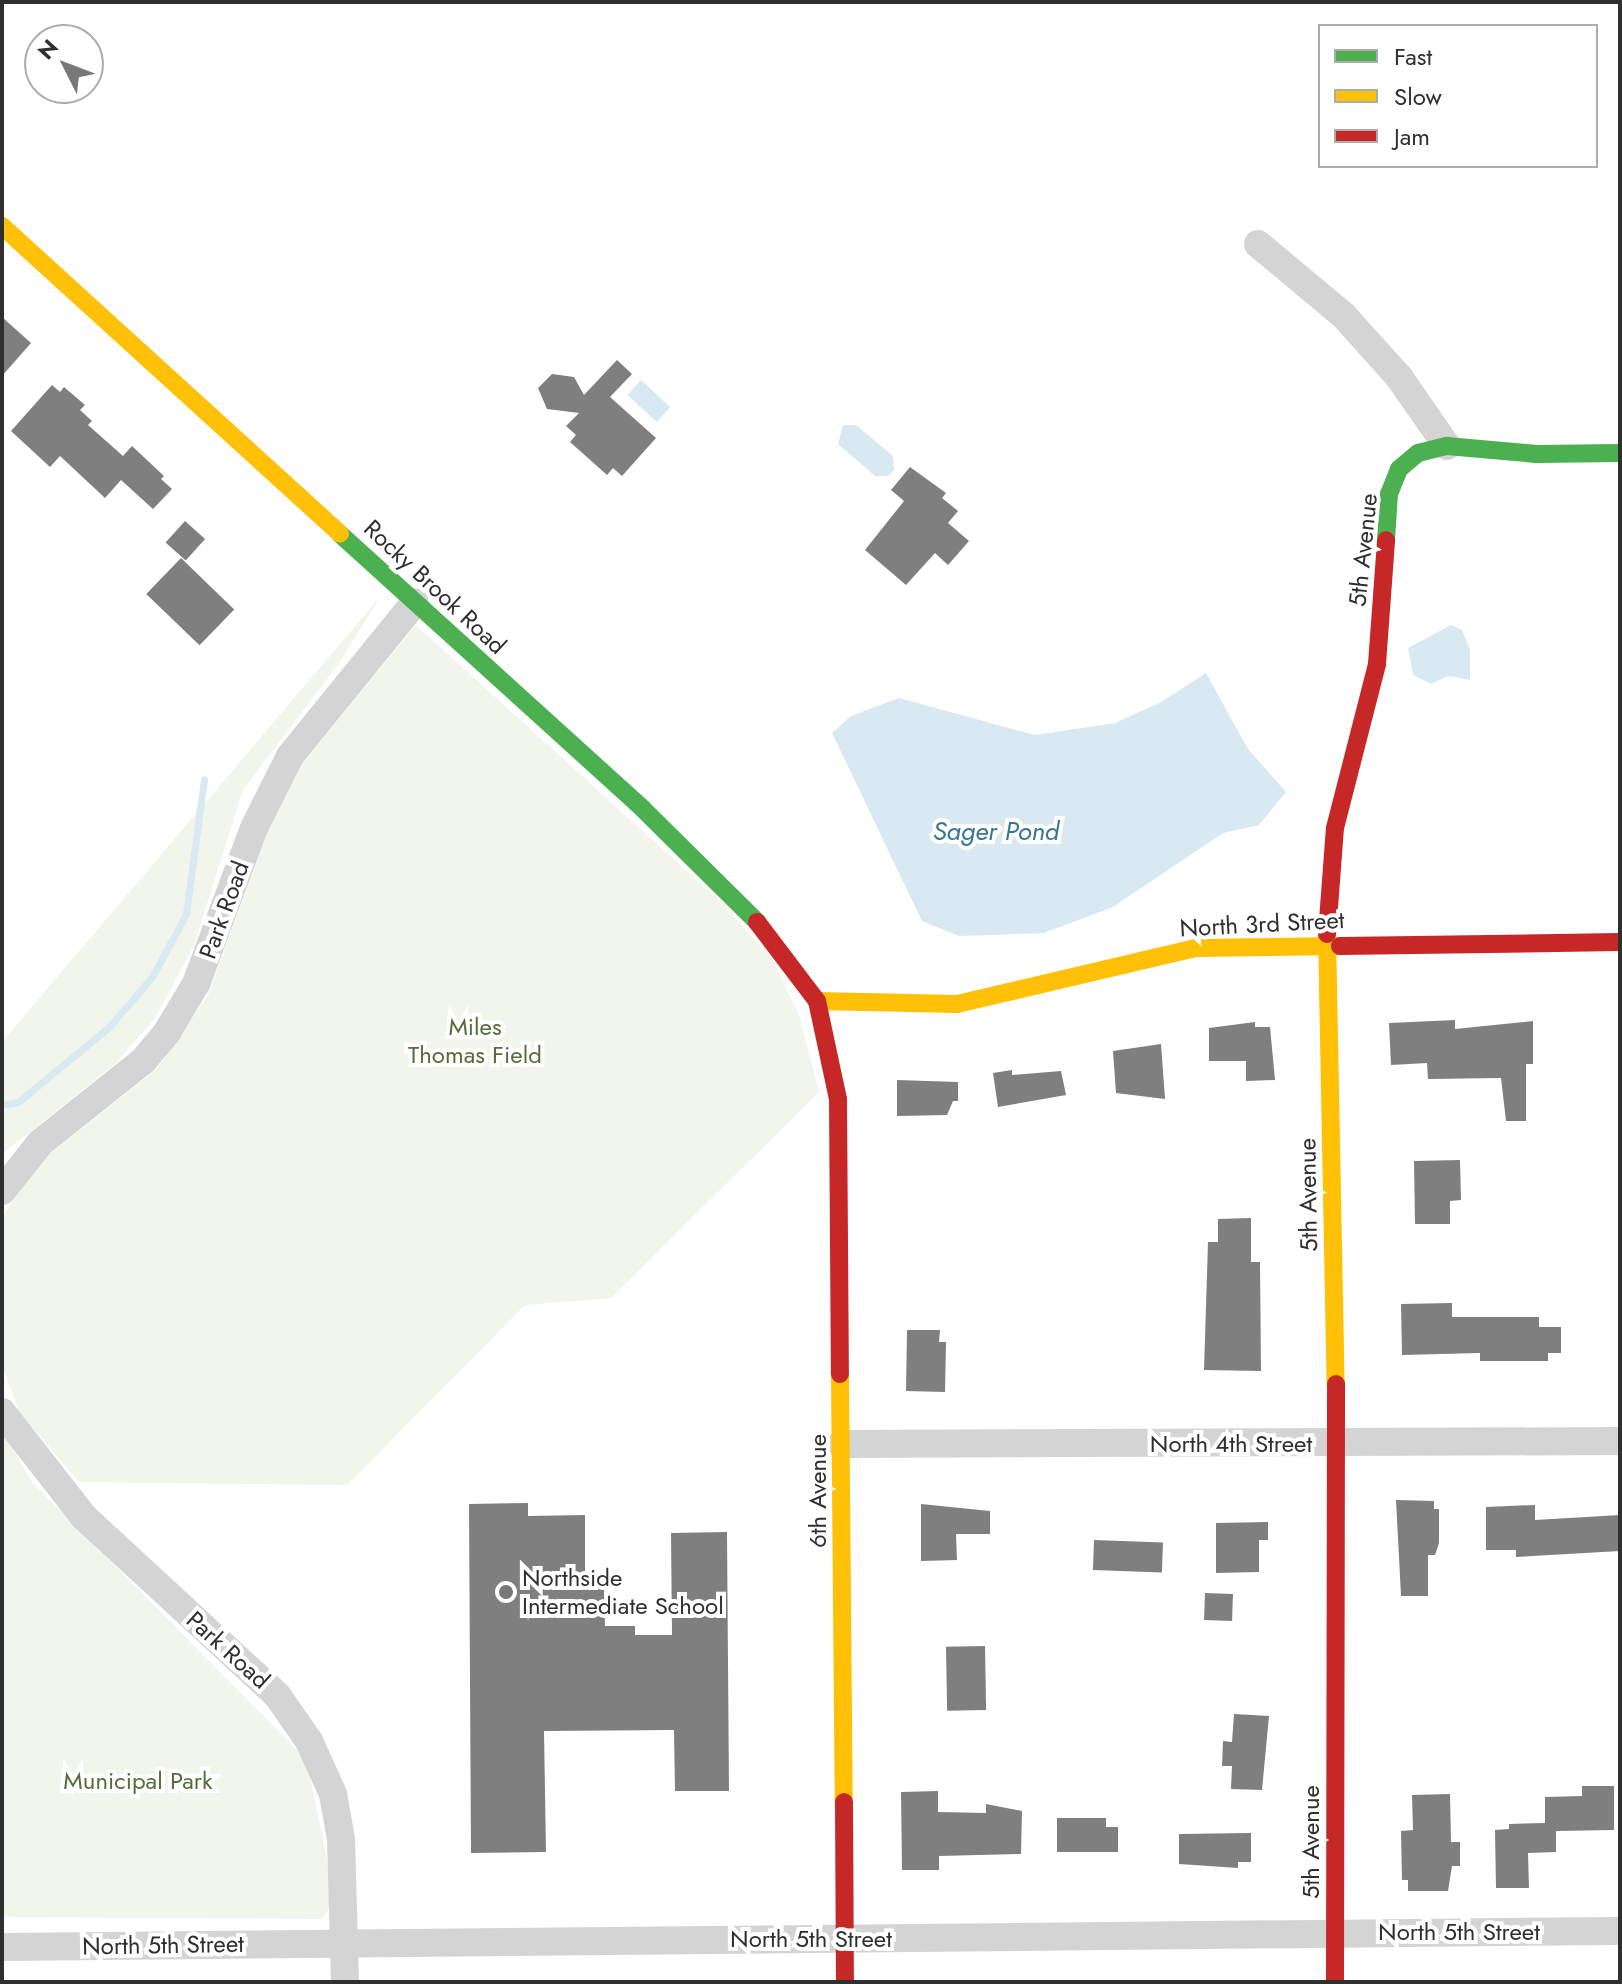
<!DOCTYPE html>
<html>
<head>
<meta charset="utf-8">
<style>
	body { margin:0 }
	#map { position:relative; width:1622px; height:1984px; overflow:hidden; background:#fff; font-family:Jost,sans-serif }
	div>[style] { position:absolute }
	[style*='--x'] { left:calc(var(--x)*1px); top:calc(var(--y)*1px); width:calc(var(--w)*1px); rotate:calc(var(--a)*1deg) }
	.green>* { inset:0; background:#f1f5ec }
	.water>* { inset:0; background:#d8e9f2; transform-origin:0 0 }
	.stream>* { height:7px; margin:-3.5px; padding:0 3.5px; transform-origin:3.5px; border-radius:3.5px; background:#d8e9f2 }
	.building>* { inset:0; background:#7f7f7f; transform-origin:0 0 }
	.street>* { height:28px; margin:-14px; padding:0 14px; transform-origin:14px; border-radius:14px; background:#d4d4d4 }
	.fast>* { height:18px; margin:-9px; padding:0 9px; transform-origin:9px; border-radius:9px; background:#4caf50 }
	.slow>* { height:18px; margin:-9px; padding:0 9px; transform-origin:9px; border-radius:9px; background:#ffc107 }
	.jam>* { height:18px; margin:-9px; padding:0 9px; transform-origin:9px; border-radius:9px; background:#c62828 }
	.dots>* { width:22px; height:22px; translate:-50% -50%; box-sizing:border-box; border:4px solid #fff; border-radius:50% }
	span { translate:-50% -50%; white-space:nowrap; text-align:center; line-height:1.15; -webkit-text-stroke:8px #fff; paint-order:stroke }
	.street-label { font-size:24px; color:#2f2f2f }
	.park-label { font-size:24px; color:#546d39 }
	.poi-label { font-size:24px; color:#2f2f2f }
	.left { translate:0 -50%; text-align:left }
	.water-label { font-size:26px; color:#387695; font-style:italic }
	.frame { position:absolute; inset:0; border:4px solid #2f2f2f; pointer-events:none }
	.legend { position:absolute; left:1318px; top:24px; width:280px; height:144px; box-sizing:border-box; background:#fff; border:2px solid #acacac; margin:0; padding:10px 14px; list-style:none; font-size:24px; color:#2f2f2f }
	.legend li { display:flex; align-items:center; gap:16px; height:40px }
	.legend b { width:40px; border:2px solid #acacac }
	.north { position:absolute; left:24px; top:24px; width:80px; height:80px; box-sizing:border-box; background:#fff; border:2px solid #acacac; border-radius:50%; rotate:312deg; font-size:22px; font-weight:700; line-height:32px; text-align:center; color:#2f2f2f }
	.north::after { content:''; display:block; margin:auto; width:28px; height:36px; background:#787878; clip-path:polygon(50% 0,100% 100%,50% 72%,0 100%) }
</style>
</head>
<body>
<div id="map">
	<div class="green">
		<i style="clip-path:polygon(380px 597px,337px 666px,243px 790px,194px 945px,155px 1018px,115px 1064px,2px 1154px,2px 1042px)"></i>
		<i style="clip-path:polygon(416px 625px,722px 903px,772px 958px,799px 1015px,819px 1092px,611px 1298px,525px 1305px,347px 1485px,79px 1482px,19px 1412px,2px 1365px,4px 1214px,38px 1163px,156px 1070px,208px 995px,279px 801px,302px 764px)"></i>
		<i style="clip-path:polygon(2px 1431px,32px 1482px,306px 1759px,327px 1858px,330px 1907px,322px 1919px,2px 1917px)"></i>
	</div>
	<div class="water">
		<i style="left:641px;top:380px;width:40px;height:20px;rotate:43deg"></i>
		<i style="clip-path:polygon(843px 425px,856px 425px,893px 456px,894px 470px,888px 476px,875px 476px,838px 444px)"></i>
		<i style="clip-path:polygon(1451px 625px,1462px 630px,1470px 650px,1470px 680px,1448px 676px,1431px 684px,1413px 675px,1408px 648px)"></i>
		<i style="clip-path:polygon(1206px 673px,1248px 749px,1286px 792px,1259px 825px,1223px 833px,1113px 907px,1044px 933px,959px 936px,922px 921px,832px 733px,851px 716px,899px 698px,1035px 735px,1115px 723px,1161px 702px)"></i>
	</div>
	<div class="stream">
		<i style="--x:2;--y:1105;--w:16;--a:-11"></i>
		<i style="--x:18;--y:1102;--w:118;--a:-39.5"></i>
		<i style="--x:109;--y:1027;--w:66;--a:-49.3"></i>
		<i style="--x:152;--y:977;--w:72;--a:-61.6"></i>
		<i style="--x:186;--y:914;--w:136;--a:-82.4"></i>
	</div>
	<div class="building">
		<i style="clip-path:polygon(2px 317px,31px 343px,2px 376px)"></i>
		<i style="clip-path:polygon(617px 360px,632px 374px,610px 397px,656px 438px,622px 476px,613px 468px,607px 475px,570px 442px,576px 435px,566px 426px,579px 413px,547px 409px,538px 388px,552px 374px,574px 377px,584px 395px)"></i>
		<i style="clip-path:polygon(52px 385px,60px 392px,64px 387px,85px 405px,80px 410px,92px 421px,88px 425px,123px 456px,132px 446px,164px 476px,161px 479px,172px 489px,153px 509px,121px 480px,105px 498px,60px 456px,50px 467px,11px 431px)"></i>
		<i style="clip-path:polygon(910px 467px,946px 493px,942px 498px,958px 511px,948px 523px,969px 541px,948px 565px,935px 553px,906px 585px,865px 550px,904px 501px,891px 490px)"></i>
		<i style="left:185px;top:521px;width:27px;height:29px;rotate:42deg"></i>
		<i style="left:181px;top:558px;width:74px;height:50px;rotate:44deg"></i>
		<i style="clip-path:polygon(1455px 1020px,1455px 1029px,1533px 1021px,1533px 1064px,1526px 1064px,1526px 1121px,1506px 1121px,1501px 1078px,1428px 1079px,1427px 1063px,1391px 1065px,1389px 1023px)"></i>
		<i style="clip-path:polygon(1255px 1022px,1255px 1027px,1270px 1027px,1275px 1080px,1246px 1081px,1246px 1061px,1209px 1061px,1209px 1028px)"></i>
		<i style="clip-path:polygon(1161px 1044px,1165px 1099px,1116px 1093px,1113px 1051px)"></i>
		<i style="clip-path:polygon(1012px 1070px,1012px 1075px,1061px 1071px,1066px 1095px,998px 1107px,993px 1073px)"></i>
		<i style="clip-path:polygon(897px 1080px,958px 1082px,958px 1101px,953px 1101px,947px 1115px,897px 1116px)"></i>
		<i style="clip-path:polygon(1460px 1160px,1461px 1200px,1450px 1201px,1450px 1224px,1415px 1224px,1414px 1161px)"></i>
		<i style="clip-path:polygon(1251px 1218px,1251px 1262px,1260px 1262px,1261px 1371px,1204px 1370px,1208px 1242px,1218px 1242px,1218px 1219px)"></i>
		<i style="clip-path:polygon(1452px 1303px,1452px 1317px,1539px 1317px,1539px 1327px,1561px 1327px,1561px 1353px,1548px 1353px,1548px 1361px,1480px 1361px,1480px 1353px,1402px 1355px,1401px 1304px)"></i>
		<i style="clip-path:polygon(907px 1330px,940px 1330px,939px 1342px,946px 1342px,945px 1392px,906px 1391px)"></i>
		<i style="clip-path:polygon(1396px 1500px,1434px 1501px,1434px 1509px,1439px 1509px,1439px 1543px,1435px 1555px,1428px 1555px,1428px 1596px,1401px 1596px)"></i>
		<i style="clip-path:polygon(528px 1503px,528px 1516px,585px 1515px,585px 1587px,604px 1586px,605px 1626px,635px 1626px,635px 1635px,672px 1635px,671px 1533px,727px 1532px,729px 1791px,675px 1791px,674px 1730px,544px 1731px,546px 1852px,471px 1853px,469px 1504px)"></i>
		<i style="clip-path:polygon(921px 1504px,990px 1511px,990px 1534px,956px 1534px,957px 1560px,921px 1561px)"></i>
		<i style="clip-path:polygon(1535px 1505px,1535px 1520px,1620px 1515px,1620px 1551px,1516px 1557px,1516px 1550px,1486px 1550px,1486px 1507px)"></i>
		<i style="clip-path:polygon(1268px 1522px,1268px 1540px,1259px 1540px,1259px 1572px,1216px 1573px,1216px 1523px)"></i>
		<i style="left:1094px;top:1540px;width:69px;height:30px;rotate:2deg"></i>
		<i style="left:1205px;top:1593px;width:28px;height:27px;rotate:2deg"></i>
		<i style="left:985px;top:1646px;width:64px;height:39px;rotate:89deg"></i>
		<i style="clip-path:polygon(1234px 1714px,1269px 1716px,1262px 1790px,1231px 1789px,1232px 1766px,1222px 1766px,1223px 1741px,1232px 1742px)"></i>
		<i style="clip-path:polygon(1582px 1786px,1614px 1786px,1614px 1830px,1556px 1831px,1556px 1852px,1528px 1853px,1529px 1888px,1496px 1888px,1495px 1830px,1509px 1829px,1509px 1824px,1545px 1823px,1545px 1797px,1582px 1796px)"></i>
		<i style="clip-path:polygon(938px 1791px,938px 1812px,986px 1813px,986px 1804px,1022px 1811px,1021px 1854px,939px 1856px,939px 1870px,902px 1870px,901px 1792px)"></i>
		<i style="clip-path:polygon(1450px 1794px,1451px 1842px,1460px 1842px,1460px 1866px,1452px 1866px,1448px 1891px,1408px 1891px,1408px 1880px,1402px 1880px,1401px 1831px,1413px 1830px,1412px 1795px)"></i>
		<i style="clip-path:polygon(1057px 1818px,1106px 1818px,1106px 1827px,1118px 1827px,1118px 1852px,1057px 1852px)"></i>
		<i style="clip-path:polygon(1251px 1833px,1251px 1862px,1238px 1862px,1238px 1868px,1179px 1864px,1179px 1834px)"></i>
	</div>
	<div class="street">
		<i style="--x:1258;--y:244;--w:112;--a:39.9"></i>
		<i style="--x:1344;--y:316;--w:82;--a:48"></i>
		<i style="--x:1399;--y:377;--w:84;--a:55.2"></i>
		<i style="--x:2;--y:1191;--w:61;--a:-51.6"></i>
		<i style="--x:40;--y:1143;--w:132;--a:-38.5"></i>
		<i style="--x:143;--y:1061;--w:38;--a:-50"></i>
		<i style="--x:167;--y:1032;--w:56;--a:-58.9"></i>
		<i style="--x:196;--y:984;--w:166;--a:-69.6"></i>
		<i style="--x:254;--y:828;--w:80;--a:-63.4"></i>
		<i style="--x:290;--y:756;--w:198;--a:-50.9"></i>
		<i style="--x:2;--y:1412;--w:133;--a:52"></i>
		<i style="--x:84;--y:1517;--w:263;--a:42.7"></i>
		<i style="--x:277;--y:1695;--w:56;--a:55.2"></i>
		<i style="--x:309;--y:1741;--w:58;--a:65.6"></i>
		<i style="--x:333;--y:1794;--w:46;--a:79.9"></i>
		<i style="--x:341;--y:1839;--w:143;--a:88.4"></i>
		<i style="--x:841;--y:1444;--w:779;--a:-0.22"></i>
		<i style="--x:2;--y:1947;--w:1618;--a:-0.57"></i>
	</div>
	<div class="fast">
		<i style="--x:340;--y:534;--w:409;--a:42.2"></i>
		<i style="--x:643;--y:809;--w:161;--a:44.7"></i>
		<i style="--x:1386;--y:540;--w:46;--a:-86.3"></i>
		<i style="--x:1389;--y:494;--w:27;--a:-68"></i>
		<i style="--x:1399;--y:469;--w:25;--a:-40"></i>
		<i style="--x:1418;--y:453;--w:30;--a:-14"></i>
		<i style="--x:1447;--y:446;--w:90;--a:5.1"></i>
		<i style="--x:1537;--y:454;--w:83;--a:-0.7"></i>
	</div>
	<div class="slow">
		<i style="--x:2;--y:226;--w:457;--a:42.3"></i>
		<i style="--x:1327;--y:934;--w:450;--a:88.9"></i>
		<i style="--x:817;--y:1001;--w:140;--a:1.2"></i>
		<i style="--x:957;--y:1004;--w:244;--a:-13.2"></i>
		<i style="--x:1195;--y:948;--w:145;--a:-0.8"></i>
		<i style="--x:840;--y:1374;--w:428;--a:89.5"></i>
	</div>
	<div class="jam">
		<i style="--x:757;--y:922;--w:99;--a:52.8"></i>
		<i style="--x:817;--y:1001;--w:100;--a:77.9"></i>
		<i style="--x:838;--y:1099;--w:275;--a:89.6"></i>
		<i style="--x:1327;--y:934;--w:106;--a:-85.7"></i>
		<i style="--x:1335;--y:828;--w:169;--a:-75.6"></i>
		<i style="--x:1377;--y:664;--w:124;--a:-85.8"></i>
		<i style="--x:1340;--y:946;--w:280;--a:-0.8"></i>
		<i style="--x:844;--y:1802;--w:180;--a:89.7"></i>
		<i style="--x:1335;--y:1982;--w:598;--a:-89.9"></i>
	</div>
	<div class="dots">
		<i style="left:506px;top:1592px;background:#787878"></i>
	</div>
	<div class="street-label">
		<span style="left:1363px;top:550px;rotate:-84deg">5th Avenue</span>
		<span style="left:435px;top:587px;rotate:43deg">Rocky Brook Road</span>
		<span style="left:224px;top:910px;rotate:-70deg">Park Road</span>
		<span style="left:1262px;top:924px;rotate:-3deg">North 3rd Street</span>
		<span style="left:1308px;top:1195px;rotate:-91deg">5th Avenue</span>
		<span style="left:1231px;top:1444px">North 4th Street</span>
		<span style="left:818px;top:1491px;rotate:-90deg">6th Avenue</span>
		<span style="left:228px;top:1650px;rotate:42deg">Park Road</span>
		<span style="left:1311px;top:1842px;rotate:-90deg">5th Avenue</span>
		<span style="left:1459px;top:1932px">North 5th Street</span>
		<span style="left:811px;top:1939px">North 5th Street</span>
		<span style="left:163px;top:1945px;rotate:-1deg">North 5th Street</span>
	</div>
	<div class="park-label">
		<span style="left:475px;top:1041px">Miles<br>Thomas Field</span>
		<span style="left:138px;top:1781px">Municipal Park</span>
	</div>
	<div class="poi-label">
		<span class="left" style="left:522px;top:1592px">Northside<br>Intermediate School</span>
	</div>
	<div class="water-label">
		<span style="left:996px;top:832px">Sager Pond</span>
	</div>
	<div class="frame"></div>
	<ul class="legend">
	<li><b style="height:10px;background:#4caf50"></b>Fast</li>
	<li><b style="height:10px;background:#ffc107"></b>Slow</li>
	<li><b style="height:10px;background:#c62828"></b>Jam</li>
	</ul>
	<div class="north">N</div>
</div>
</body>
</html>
